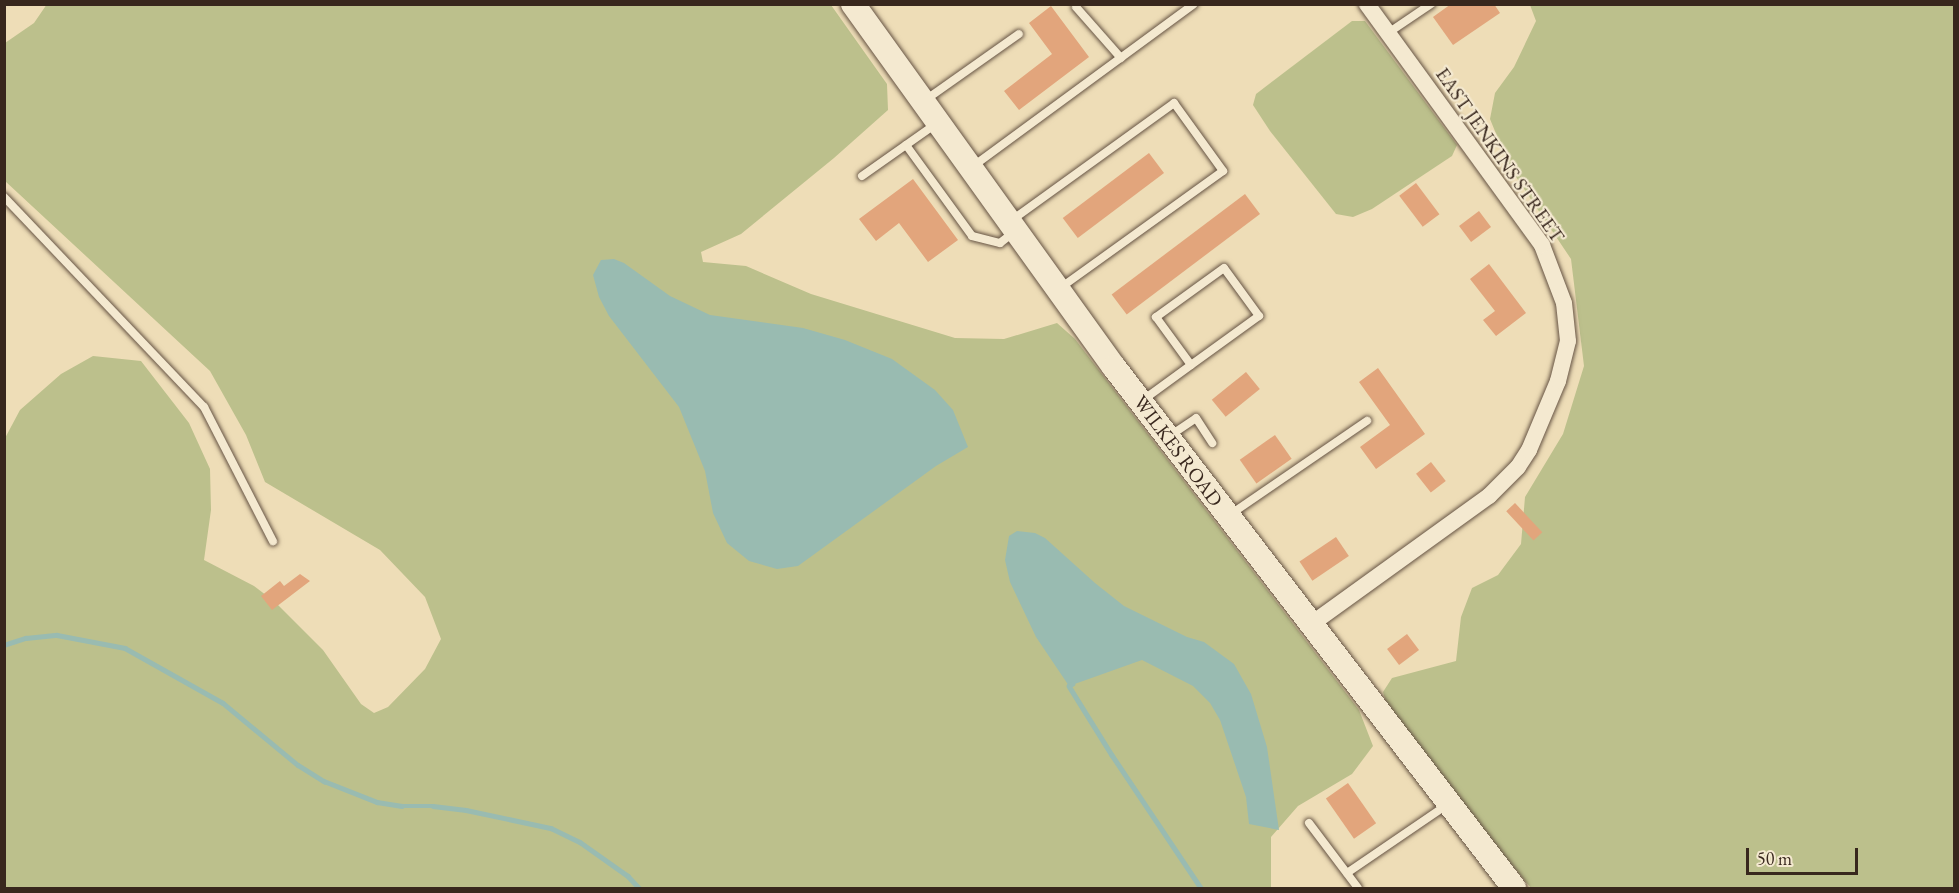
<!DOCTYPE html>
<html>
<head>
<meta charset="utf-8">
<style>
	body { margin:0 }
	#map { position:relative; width:1959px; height:893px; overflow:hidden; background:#eeddb7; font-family:"EB Garamond",serif }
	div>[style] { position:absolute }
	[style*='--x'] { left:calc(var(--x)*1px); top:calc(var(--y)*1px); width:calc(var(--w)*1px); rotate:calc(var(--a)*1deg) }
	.green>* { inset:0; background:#bcc08c }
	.water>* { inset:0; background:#99bbb1 }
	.stream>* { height:4.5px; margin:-2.25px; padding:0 2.25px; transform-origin:2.25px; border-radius:2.25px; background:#99bbb1 }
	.building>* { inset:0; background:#e2a57c; transform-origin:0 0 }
	.roads { filter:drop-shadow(0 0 2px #665444) drop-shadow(0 0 2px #665444) }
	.lane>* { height:8px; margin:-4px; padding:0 4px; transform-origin:4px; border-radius:4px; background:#f4e9d0 }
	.street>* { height:16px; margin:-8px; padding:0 8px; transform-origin:8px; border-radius:8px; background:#f4e9d0 }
	.secondary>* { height:24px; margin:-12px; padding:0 12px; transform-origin:12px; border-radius:12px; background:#f4e9d0 }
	span { translate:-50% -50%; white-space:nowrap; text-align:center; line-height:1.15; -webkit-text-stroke:4.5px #f4e9d0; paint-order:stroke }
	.street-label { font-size:20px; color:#38271d }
	.frame { position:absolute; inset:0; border:6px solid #38271d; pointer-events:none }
	.scale { position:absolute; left:1746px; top:848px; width:112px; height:27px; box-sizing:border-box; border:3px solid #38271d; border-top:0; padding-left:8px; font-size:18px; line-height:21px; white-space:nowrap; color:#38271d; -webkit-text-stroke:4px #f4e9d0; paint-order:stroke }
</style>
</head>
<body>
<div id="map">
	<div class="green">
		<i style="clip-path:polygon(47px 4px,831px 5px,887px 84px,888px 110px,834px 158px,741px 234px,701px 252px,703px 262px,746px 266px,811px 294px,955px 338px,1004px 339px,1057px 323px,1075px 339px,1359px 710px,1373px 746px,1352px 774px,1298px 806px,1271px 837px,1271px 888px,5px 888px,4px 440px,20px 410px,61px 374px,93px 356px,141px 361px,189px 423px,210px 469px,211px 510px,204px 560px,254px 586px,275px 602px,323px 650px,361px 704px,374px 713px,388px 707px,425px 669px,441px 639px,425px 597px,380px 550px,265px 482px,246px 435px,210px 371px,5px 181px,5px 43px,34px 23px)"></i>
		<i style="clip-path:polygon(1530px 5px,1954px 5px,1954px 888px,1531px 888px,1392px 722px,1383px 692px,1392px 678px,1456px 661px,1461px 617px,1472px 588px,1498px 575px,1521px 544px,1525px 497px,1563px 434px,1584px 366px,1571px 259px,1510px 168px,1490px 119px,1495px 93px,1514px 67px,1536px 21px)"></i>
		<i style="clip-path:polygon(1352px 21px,1365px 21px,1457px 145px,1452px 156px,1372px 209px,1353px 217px,1336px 214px,1270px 131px,1253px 105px,1256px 94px)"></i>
	</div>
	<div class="water">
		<i style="clip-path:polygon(614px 259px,624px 263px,670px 296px,710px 315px,803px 328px,845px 340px,892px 359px,935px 390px,953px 410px,968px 447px,936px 466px,798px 566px,777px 569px,749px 561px,727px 543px,713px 513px,705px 471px,679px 407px,609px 316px,599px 297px,593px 275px,601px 260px)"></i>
		<i style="clip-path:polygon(1017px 531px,1035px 533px,1045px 538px,1095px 583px,1124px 606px,1187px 637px,1204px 642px,1234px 664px,1251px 694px,1267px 747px,1279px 830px,1249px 824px,1246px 797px,1220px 720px,1210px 703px,1193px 686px,1142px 660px,1069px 686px,1036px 637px,1010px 582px,1005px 560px,1009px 536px)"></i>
	</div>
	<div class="stream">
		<i style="--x:4;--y:645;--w:23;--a:-18"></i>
		<i style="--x:26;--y:638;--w:31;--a:-6"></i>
		<i style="--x:57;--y:635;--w:69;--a:10.8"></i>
		<i style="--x:125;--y:648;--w:112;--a:29.3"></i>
		<i style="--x:223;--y:703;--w:97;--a:39.6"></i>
		<i style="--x:298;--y:765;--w:31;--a:32"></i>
		<i style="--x:324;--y:781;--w:57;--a:21.6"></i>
		<i style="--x:377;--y:802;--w:25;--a:9"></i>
		<i style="--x:402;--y:806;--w:31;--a:0"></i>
		<i style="--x:433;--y:806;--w:33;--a:7"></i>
		<i style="--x:466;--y:810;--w:87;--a:12"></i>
		<i style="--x:551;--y:828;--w:32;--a:26"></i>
		<i style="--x:580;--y:842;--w:59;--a:35.3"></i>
		<i style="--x:628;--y:876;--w:16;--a:47"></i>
		<i style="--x:1073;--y:684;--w:4;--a:153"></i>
		<i style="--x:1069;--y:686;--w:81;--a:58.1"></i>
		<i style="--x:1112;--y:755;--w:160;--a:56.2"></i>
	</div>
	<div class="building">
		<i style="clip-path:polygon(1451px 4px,1494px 4px,1500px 13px,1453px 45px,1433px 17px)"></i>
		<i style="clip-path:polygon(1051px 6px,1089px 57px,1019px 110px,1004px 91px,1052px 54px,1029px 23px)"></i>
		<i style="left:1149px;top:153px;width:25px;height:108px;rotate:53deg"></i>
		<i style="clip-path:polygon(913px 179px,958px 240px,928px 262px,899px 223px,876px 241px,859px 219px)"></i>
		<i style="left:1416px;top:183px;width:39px;height:21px;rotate:53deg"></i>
		<i style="left:1245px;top:194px;width:25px;height:167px;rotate:53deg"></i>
		<i style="left:1479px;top:211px;width:20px;height:25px;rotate:53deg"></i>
		<i style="clip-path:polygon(1489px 264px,1526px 313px,1496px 336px,1483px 320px,1495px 311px,1470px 279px)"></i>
		<i style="clip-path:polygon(1378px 368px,1425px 434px,1376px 469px,1360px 447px,1390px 425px,1359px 382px)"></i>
		<i style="left:1246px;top:372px;width:22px;height:44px;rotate:51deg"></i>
		<i style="left:1275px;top:435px;width:29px;height:43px;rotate:55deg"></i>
		<i style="left:1431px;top:462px;width:24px;height:19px;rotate:52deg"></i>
		<i style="left:1515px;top:503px;width:40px;height:12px;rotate:47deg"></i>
		<i style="left:1336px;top:537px;width:23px;height:44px;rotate:56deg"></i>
		<i style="clip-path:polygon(300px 574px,310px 581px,272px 610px,261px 596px,280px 581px,284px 586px)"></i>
		<i style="left:1407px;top:634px;width:20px;height:25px;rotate:53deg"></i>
		<i style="left:1348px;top:783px;width:49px;height:27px;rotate:55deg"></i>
	</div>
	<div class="roads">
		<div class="lane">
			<i style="--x:1076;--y:7;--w:68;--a:48.6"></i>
			<i style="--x:1388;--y:33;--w:52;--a:-34"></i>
			<i style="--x:924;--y:101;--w:116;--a:-35.2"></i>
			<i style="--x:906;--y:145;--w:112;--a:54"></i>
			<i style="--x:972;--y:236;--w:29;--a:14"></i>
			<i style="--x:1000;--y:243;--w:18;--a:-38"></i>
			<i style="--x:972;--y:167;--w:275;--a:-36.3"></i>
			<i style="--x:862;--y:176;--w:92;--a:-35.2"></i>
			<i style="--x:4;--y:197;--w:290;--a:46.4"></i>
			<i style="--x:204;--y:407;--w:151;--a:62.8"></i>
			<i style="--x:1012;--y:220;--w:200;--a:-35.8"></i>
			<i style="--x:1174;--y:103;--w:84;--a:54.2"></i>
			<i style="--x:1223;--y:171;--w:202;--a:144.3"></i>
			<i style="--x:1143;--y:400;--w:59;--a:-36.1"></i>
			<i style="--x:1191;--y:365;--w:84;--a:-35.8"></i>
			<i style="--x:1259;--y:316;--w:59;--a:-126.1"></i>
			<i style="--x:1224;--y:268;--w:84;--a:144.2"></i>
			<i style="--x:1156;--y:317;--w:59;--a:53.9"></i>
			<i style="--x:1171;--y:435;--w:30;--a:-34"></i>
			<i style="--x:1196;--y:418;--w:30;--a:57"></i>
			<i style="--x:1231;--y:514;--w:165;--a:-34.4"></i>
			<i style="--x:1309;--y:823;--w:81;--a:53"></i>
			<i style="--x:1347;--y:873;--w:122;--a:-34.3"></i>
		</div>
		<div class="street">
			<i style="--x:1310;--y:625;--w:221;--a:-35.8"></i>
			<i style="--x:1489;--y:496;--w:41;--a:-45"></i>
			<i style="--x:1518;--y:467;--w:20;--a:-57"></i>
			<i style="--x:1529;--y:450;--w:75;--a:-67.2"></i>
			<i style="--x:1558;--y:381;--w:41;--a:-76"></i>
			<i style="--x:1568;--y:341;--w:38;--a:-96"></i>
			<i style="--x:1564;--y:303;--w:62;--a:-110.8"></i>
			<i style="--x:1542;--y:245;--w:298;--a:-126"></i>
		</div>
		<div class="secondary">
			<i style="--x:853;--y:4;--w:447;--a:54.3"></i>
			<i style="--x:1114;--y:367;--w:657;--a:52.48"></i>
		</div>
	</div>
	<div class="street-label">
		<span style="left:1500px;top:155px;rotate:55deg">EAST JENKINS STREET</span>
		<span style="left:1178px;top:451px;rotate:53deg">WILKES ROAD</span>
	</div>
	<div class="frame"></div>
	<div class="scale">50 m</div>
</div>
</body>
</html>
